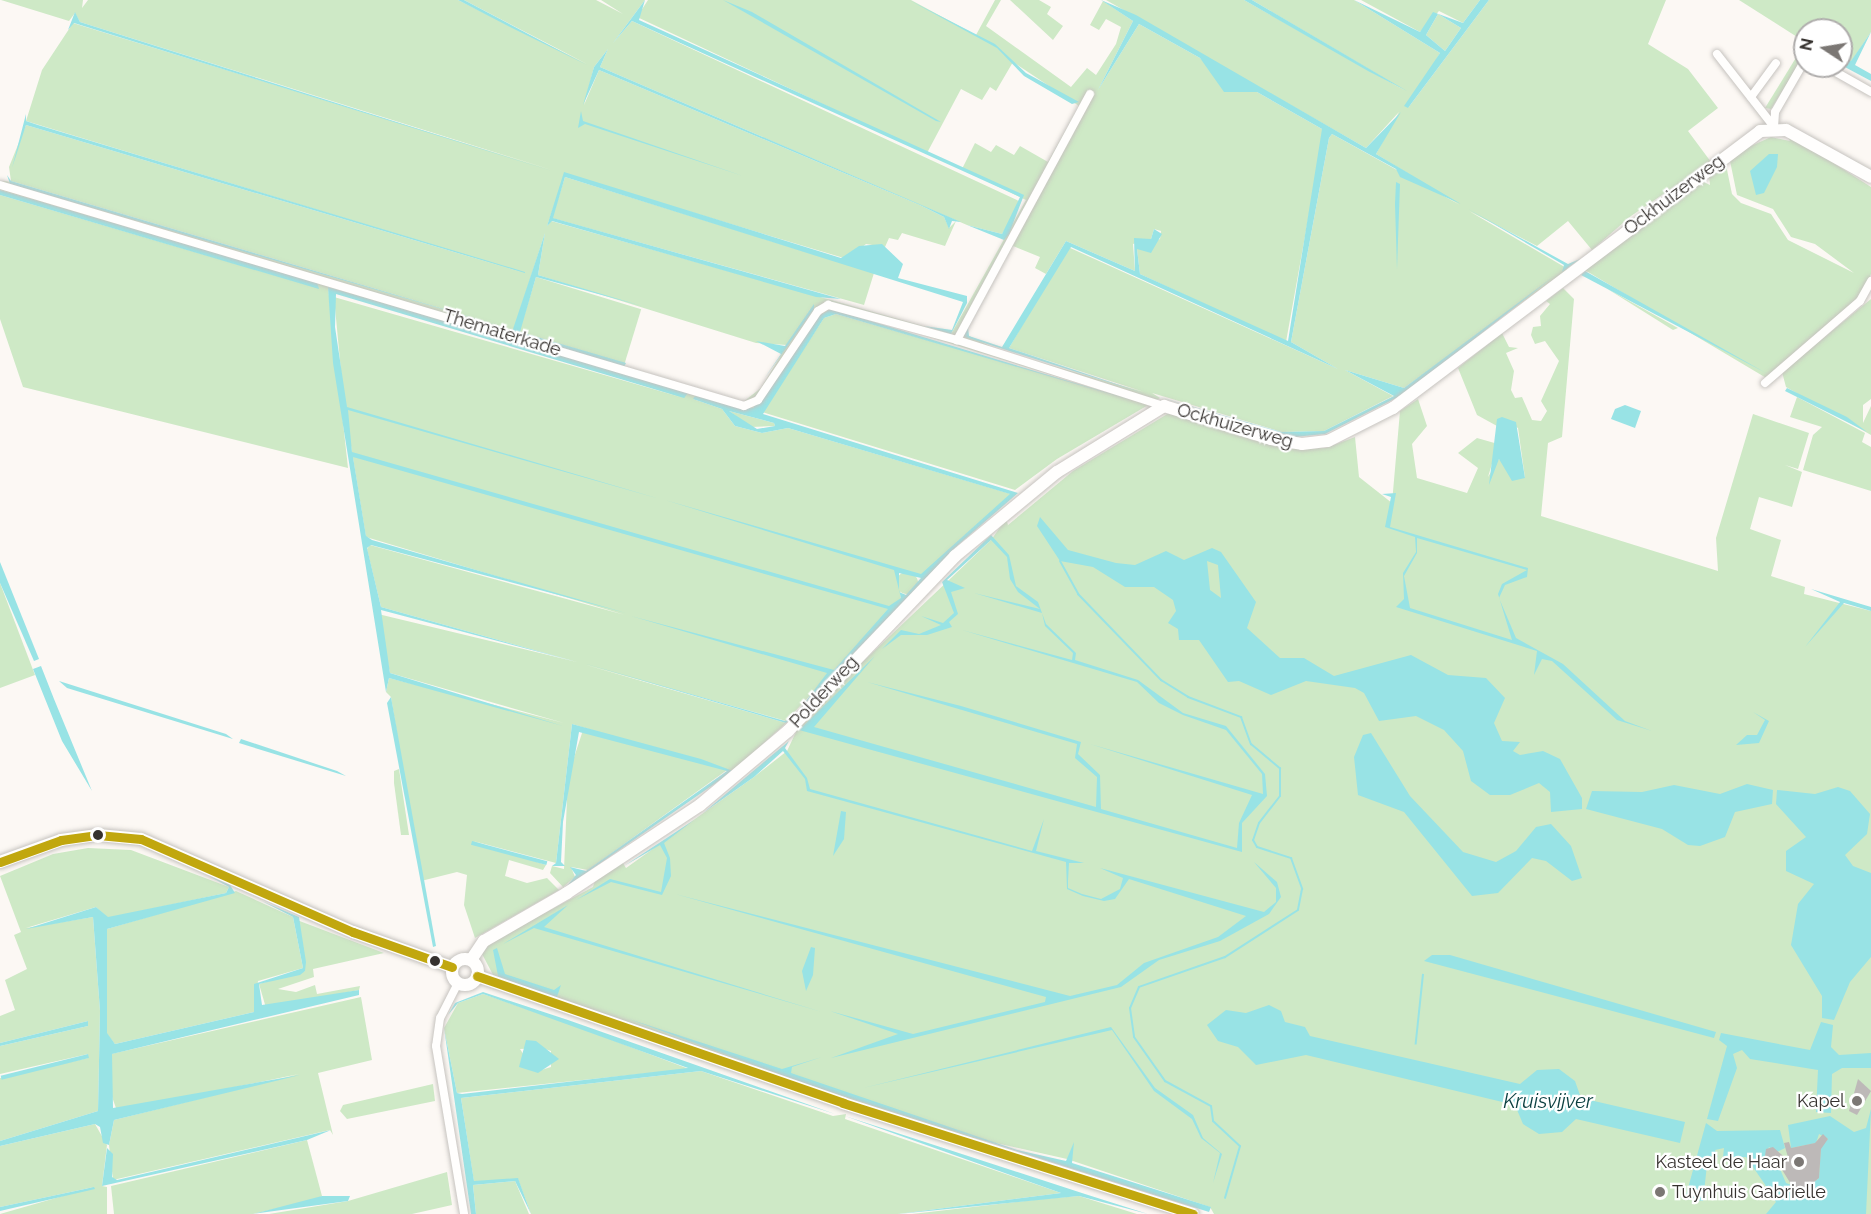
<!DOCTYPE html>
<html>
<head>
<meta charset="utf-8">
<style>
	body { margin:0 }
	#map { position:relative; width:1871px; height:1214px; overflow:hidden; background:#fcf8f4; font-family:Raleway,sans-serif }
	div>[style] { position:absolute }
	[style*='--x'] { left:calc(var(--x)*1px); top:calc(var(--y)*1px); width:calc(var(--w)*1px); rotate:calc(var(--a)*1deg) }
	.green>* { inset:0; background:#cee9c6; transform-origin:0 0 }
	.round { border-radius:50% }
	.water>* { inset:0; background:#98e3e5; transform-origin:0 0 }
	.stream>* { height:2px; margin:-1px; padding:0 1px; transform-origin:1px; border-radius:1px; background:#98e3e5 }
	.building>* { inset:0; background:#bdb9b8 }
	.roads { filter:drop-shadow(0 0 2px #c6c3bf) drop-shadow(0 0 2px #c6c3bf) }
	.street>* { height:8px; margin:-4px; padding:0 4px; transform-origin:4px; border-radius:4px; background:#fffefd }
	.secondary>* { height:12px; margin:-6px; padding:0 6px; transform-origin:6px; border-radius:6px; background:#fffefd }
	.secondary>.ring { margin:-6px; padding:0; box-sizing:content-box; background:none; border:12px solid #fffefd; border-radius:50% }
	.bus-1>* { height:9px; margin:-4.5px; padding:0 4.5px; transform-origin:4.5px; border-radius:4.5px; background:#c1a70e }
	.dots>* { width:16px; height:16px; translate:-50% -50%; box-sizing:border-box; border:3px solid #fff; border-radius:50% }
	span { translate:-50% -50%; white-space:nowrap; text-align:center; line-height:1.15; -webkit-text-stroke:4.5px #fff; paint-order:stroke }
	.street-label { font-size:18px; color:#36322f }
	.poi-label { font-size:18px; color:#36322f }
	.right { translate:-100% -50%; text-align:right }
	.left { translate:0 -50%; text-align:left }
	.water-label { font-size:20px; color:#0d4142; font-style:italic }
	.north { position:absolute; left:1793px; top:18px; width:60px; height:60px; box-sizing:border-box; background:#fff; border:2px solid #afadac; border-radius:50%; rotate:282deg; font-size:16px; font-weight:700; line-height:24px; text-align:center; color:#36322f }
	.north::after { content:''; display:block; margin:auto; width:21px; height:27px; background:#7b7774; clip-path:polygon(50% 0,100% 100%,50% 72%,0 100%) }
</style>
</head>
<body>
<div id="map">
	<div class="green">
		<i style="clip-path:polygon(evenodd,1px 0,83px 0,82px 8px,88px 0,458px 0,587px 64px,464px 0,596px 0,623px 14px,601px 0,645px 0,613px 43px,632px 21px,1021px 202px,1002px 234px,967px 225px,600px 67px,608px 49px,594px 67px,584px 105px,599px 70px,920px 205px,944px 217px,949px 228px,956px 221px,945px 246px,902px 233px,898px 240px,889px 238px,885px 247px,866px 244px,847px 259px,565px 174px,547px 226px,551px 221px,951px 334px,1026px 200px,962px 169px,975px 143px,991px 152px,996px 145px,1014px 155px,1020px 146px,1048px 162px,1079px 106px,1013px 62px,996px 91px,990px 87px,982px 100px,961px 89px,927px 153px,637px 17px,648px 0,911px 0,976px 35px,995px 0,1001px 0,986px 26px,1071px 87px,1087px 68px,1096px 75px,1116px 44px,1121px 27px,1106px 19px,1099px 30px,1090px 25px,1103px 1px,1133px 21px,1098px 90px,1139px 24px,1200px 58px,1237px 92px,1257px 92px,1322px 129px,1323px 136px,1286px 342px,1140px 274px,1137px 249px,1160px 239px,1161px 231px,1154px 229px,1151px 239px,1133px 244px,1135px 271px,1066px 241px,1046px 274px,1035px 268px,1040px 257px,1013px 246px,1015px 242px,963px 333px,998px 350px,1144px 392px,1009px 348px,1068px 247px,1338px 369px,1291px 342px,1329px 138px,1332px 134px,1460px 205px,1376px 154px,1399px 112px,1366px 148px,1106px 0,1244px 0,1406px 91px,1252px 0,1354px 0,1440px 53px,1408px 108px,1489px 0,1666px 0,1648px 44px,1688px 69px,1718px 108px,1688px 131px,1711px 162px,1631px 216px,1592px 250px,1568px 221px,1537px 246px,1469px 211px,1568px 269px,1404px 388px,1345px 370px,1393px 396px,1324px 431px,1282px 432px,1152px 393px,1160px 398px,1057px 459px,1015px 490px,762px 412px,824px 318px,836px 314px,1114px 394px,839px 309px,831px 309px,753px 408px,693px 399px,722px 409px,735px 426px,762px 433px,788px 428px,1011px 494px,925px 576px,898px 569px,901px 599px,786px 721px,583px 664px,786px 723px,732px 772px,572px 724px,556px 863px,473px 841px,546px 865px,543px 870px,509px 860px,505px 876px,527px 883px,547px 878px,559px 890px,475px 938px,464px 905px,467px 875px,457px 872px,421px 881px,391px 697px,386px 692px,389px 678px,564px 723px,390px 673px,378px 614px,577px 662px,381px 607px,367px 549px,370px 545px,625px 615px,366px 537px,344px 403px,334px 297px,684px 398px,328px 287px,348px 468px,23px 387px,0 319px,0 195px,318px 288px,0 190px,0 182px,6px 181px,501px 326px,11px 181px,9px 167px,26px 125px,525px 273px,26px 121px,42px 70px,73px 23px,555px 171px,80px 22px,75px 13px,69px 21px,1px 0,545px 233px,538px 275px,756px 343px,787px 345px,761px 388px,743px 402px,517px 334px,513px 332px,545px 233px)"></i>
		<i style="clip-path:polygon(1010px 0,1039px 0,1051px 7px,1047px 14px,1063px 26px,1053px 40px)"></i>
		<i style="clip-path:polygon(1361px 0,1480px 0,1463px 23px,1439px 11px,1420px 32px)"></i>
		<i style="clip-path:polygon(1739px 0,1871px 0,1871px 32px,1851px 62px,1841px 56px,1841px 30px,1805px 30px,1805px 42px)"></i>
		<i style="clip-path:polygon(1438px 14px,1461px 28px,1445px 51px,1426px 35px)"></i>
		<i style="clip-path:polygon(1805px 43px,1805px 55px,1771px 109px,1765px 108px)"></i>
		<i style="clip-path:polygon(1785px 132px,1871px 187px,1871px 274px,1862px 294px,1768px 379px,1583px 269px,1702px 181px,1710px 185px,1709px 175px,1725px 160px,1732px 194px,1741px 203px,1771px 214px,1788px 240px,1854px 273px,1815px 244px,1791px 237px,1773px 209px,1737px 195px,1729px 156px,1771px 137px,1790px 141px)"></i>
		<i style="clip-path:polygon(565px 177px,874px 273px,864px 305px,552px 218px)"></i>
		<i style="left:536px;top:277px;width:110px;height:57px;rotate:17deg"></i>
		<i style="clip-path:polygon(1563px 288px,1574px 299px,1562px 437px,1548px 443px,1541px 516px,1718px 571px,1716px 538px,1753px 414px,1809px 433px,1798px 469px,1785px 465px,1802px 472px,1792px 507px,1759px 497px,1750px 529px,1781px 540px,1771px 576px,1805px 587px,1804px 594px,1871px 611px,1871px 1214px,1214px 1214px,1210px 1207px,1067px 1159px,942px 1131px,556px 1000px,558px 992px,551px 998px,496px 980px,491px 971px,481px 952px,485px 945px,593px 887px,596px 878px,621px 860px,626px 868px,754px 777px,787px 751px,796px 732px,791px 730px,991px 540px,1006px 519px,1008px 525px,1073px 471px,1169px 413px,1286px 449px,1326px 448px,1355px 437px,1359px 477px,1392px 503px,1400px 411px,1418px 399px,1427px 426px,1412px 444px,1417px 478px,1467px 493px,1478px 468px,1458px 453px,1477px 438px,1498px 444px,1488px 477px,1499px 459px,1525px 478px,1518px 428px,1502px 419px,1497px 426px,1477px 415px,1458px 368px,1502px 333px,1509px 347px,1518px 348px,1506px 353px,1514px 371px,1511px 390px,1515px 398px,1522px 397px,1532px 420px,1541px 421px,1547px 411px,1541px 401px,1559px 361px,1545px 341px,1535px 344px,1531px 335px,1533px 327px,1541px 326px,1540px 316px,1550px 304px,1546px 301px)"></i>
		<i style="clip-path:polygon(1606px 288px,1678px 328px,1673px 330px)"></i>
		<i style="clip-path:polygon(1871px 299px,1871px 399px,1863px 405px,1863px 423px,1871px 406px,1871px 435px,1786px 387px,1782px 372px)"></i>
		<i style="clip-path:polygon(1797px 397px,1865px 433px,1862px 442px,1871px 447px,1871px 491px,1803px 470px,1813px 435px,1822px 427px,1790px 417px)"></i>
		<i style="clip-path:polygon(729px 411px,774px 423px,775px 426px,751px 427px)"></i>
		<i class="round" style="left:896px;top:572px;width:22px;height:22px"></i>
		<i style="clip-path:polygon(0 583px,35px 675px,0 688px)"></i>
		<i style="clip-path:polygon(583px 730px,727px 770px,588px 870px,571px 867px,575px 877px,563px 887px,550px 873px,552px 866px,564px 869px,568px 776px)"></i>
		<i style="clip-path:polygon(399px 769px,409px 835px,401px 835px,394px 783px,394px 771px)"></i>
		<i style="clip-path:polygon(88px 848px,131px 850px,229px 887px,226px 893px,108px 918px,96px 907px,26px 928px,93px 917px,100px 1011px,98px 1111px,0 1141px,0 1078px,88px 1058px,88px 1054px,0 1074px,0 1046px,88px 1026px,88px 1021px,0 1043px,0 1016px,15px 1010px,5px 980px,27px 969px,14px 935px,21px 932px,0 876px,53px 854px)"></i>
		<i style="clip-path:polygon(236px 891px,293px 917px,303px 968px,258px 981px,254px 1012px,115px 1044px,107px 1034px,107px 929px)"></i>
		<i style="clip-path:polygon(297px 920px,384px 953px,313px 969px,314px 977px,278px 989px,296px 992px,315px 985px,317px 994px,360px 986px,359px 990px,266px 1008px,259px 984px,305px 971px)"></i>
		<i style="clip-path:polygon(evenodd,483px 994px,567px 1023px,689px 1069px,457px 1093px,444px 1028px,458px 1003px,483px 994px,542px 1048px,551px 1051px,551px 1067px,535px 1072px,520px 1049px,542px 1048px)"></i>
		<i style="clip-path:polygon(361px 997px,372px 1060px,318px 1073px,333px 1135px,330px 1130px,113px 1180px,109px 1145px,114px 1120px,299px 1074px,117px 1111px,110px 1091px,111px 1054px)"></i>
		<i style="clip-path:polygon(701px 1071px,833px 1116px,846px 1114px,845px 1119px,1061px 1193px,898px 1214px,531px 1214px,518px 1179px,474px 1182px,461px 1098px)"></i>
		<i style="clip-path:polygon(433px 1084px,435px 1101px,347px 1119px,340px 1111px,343px 1105px)"></i>
		<i style="clip-path:polygon(95px 1124px,107px 1145px,102px 1186px,107px 1187px,107px 1214px,0 1214px,94px 1187px,0 1207px,0 1146px)"></i>
		<i style="clip-path:polygon(307px 1140px,322px 1196px,317px 1199px,253px 1214px,114px 1214px,111px 1186px)"></i>
		<i style="clip-path:polygon(447px 1172px,452px 1205px,412px 1214px,269px 1214px,348px 1201px)"></i>
		<i style="clip-path:polygon(515px 1181px,529px 1214px,476px 1214px,473px 1185px)"></i>
		<i style="clip-path:polygon(1079px 1196px,1137px 1214px,912px 1214px,1042px 1199px)"></i>
	</div>
	<div class="water">
		<i style="clip-path:polygon(458px 0,464px 0,587px 65px,510px 27px)"></i>
		<i style="clip-path:polygon(645px 0,639px 20px,1024px 195px,1009px 234px,1004px 240px,967px 225px,1002px 234px,1020px 197px,632px 21px,613px 43px)"></i>
		<i style="clip-path:polygon(723px 0,752px 12px,941px 122px,936px 121px)"></i>
		<i style="clip-path:polygon(909px 0,995px 44px,1026px 73px,1079px 102px,1072px 104px,1024px 76px,997px 48px)"></i>
		<i style="clip-path:polygon(1101px 0,1136px 15px,1366px 148px,1401px 112px,1376px 154px,1461px 204px,1400px 177px,1396px 169px,1332px 134px,1329px 138px,1291px 342px,1338px 369px,1071px 247px,1009px 348px,1143px 393px,965px 337px,963px 334px,1014px 241px,968px 328px,969px 336px,1002px 347px,1066px 241px,1135px 271px,1134px 238px,1151px 239px,1154px 229px,1162px 234px,1151px 253px,1137px 249px,1140px 274px,1288px 341px,1322px 129px,1257px 92px,1224px 92px,1200px 58px,1139px 24px,1098px 90px,1133px 21px)"></i>
		<i style="clip-path:polygon(1244px 0,1252px 0,1407px 91px,1368px 71px)"></i>
		<i style="clip-path:polygon(evenodd,1354px 0,1420px 32px,1433px 12px,1463px 23px,1480px 0,1489px 0,1408px 108px,1404px 106px,1440px 53px,1354px 0,1438px 14px,1461px 28px,1445px 51px,1426px 35px,1438px 14px)"></i>
		<i style="clip-path:polygon(75px 12px,80px 22px,555px 172px,74px 23px,68px 30px)"></i>
		<i style="clip-path:polygon(1871px 32px,1855px 65px,1871px 74px,1871px 81px,1841px 65px,1841px 56px,1851px 61px)"></i>
		<i style="clip-path:polygon(608px 49px,600px 67px,961px 222px,952px 221px,949px 229px,944px 217px,920px 205px,599px 70px,583px 105px,594px 67px)"></i>
		<i style="clip-path:polygon(581px 111px,583px 121px,743px 176px,585px 124px,578px 128px)"></i>
		<i style="clip-path:polygon(26px 114px,26px 121px,38px 125px,525px 272px,525px 273px,26px 125px,12px 168px)"></i>
		<i style="clip-path:polygon(1769px 154px,1778px 154px,1777px 167px,1764px 193px,1756px 195px,1750px 171px)"></i>
		<i style="clip-path:polygon(564px 172px,841px 258px,859px 246px,882px 244px,903px 264px,898px 278px,967px 296px,967px 303px,951px 334px,924px 326px,952px 330px,963px 302px,565px 177px,553px 218px,841px 299px,816px 297px,552px 221px,547px 226px)"></i>
		<i style="clip-path:polygon(7px 175px,11px 181px,501px 326px,10px 184px)"></i>
		<i style="clip-path:polygon(1396px 182px,1400px 184px,1397px 269px,1395px 204px)"></i>
		<i style="clip-path:polygon(0 190px,317px 282px,319px 289px,0 195px)"></i>
		<i style="clip-path:polygon(1468px 209px,1568px 264px,1580px 259px,1562px 272px,1564px 265px)"></i>
		<i style="clip-path:polygon(545px 233px,538px 275px,642px 306px,536px 277px,520px 332px,626px 363px,624px 367px,512px 332px)"></i>
		<i style="clip-path:polygon(1585px 271px,1681px 325px,1766px 373px,1581px 275px)"></i>
		<i style="clip-path:polygon(1553px 277px,1406px 393px,1325px 434px,1294px 437px,1152px 395px,1282px 432px,1324px 431px,1394px 396px,1345px 370px,1404px 388px)"></i>
		<i style="clip-path:polygon(evenodd,328px 287px,689px 392px,684px 398px,336px 294px,335px 327px,347px 407px,660px 499px,348px 410px,352px 452px,889px 606px,901px 598px,894px 570px,665px 500px,921px 574px,1010px 494px,788px 428px,762px 433px,735px 426px,722px 409px,693px 399px,695px 396px,753px 408px,817px 317px,831px 309px,1134px 401px,836px 314px,824px 318px,763px 414px,1018px 493px,958px 545px,800px 709px,827px 673px,631px 616px,834px 670px,888px 609px,353px 457px,366px 536px,372px 540px,626px 613px,371px 545px,367px 548px,381px 607px,577px 662px,381px 610px,390px 673px,563px 726px,389px 678px,386px 692px,333px 363px,328px 287px,729px 411px,774px 423px,775px 426px,757px 429px,729px 411px,328px 287px,899px 573px,921px 578px,906px 595px,899px 592px,899px 573px)"></i>
		<i style="clip-path:polygon(814px 304px,814px 309px,764px 379px,781px 354px,756px 341px,785px 346px)"></i>
		<i style="clip-path:polygon(1787px 388px,1847px 417px,1867px 432px,1785px 391px)"></i>
		<i style="clip-path:polygon(1625px 405px,1641px 411px,1635px 428px,1611px 419px,1615px 409px)"></i>
		<i style="clip-path:polygon(1502px 417px,1516px 422px,1525px 478px,1512px 481px,1499px 459px,1489px 485px,1497px 419px)"></i>
		<i style="clip-path:polygon(evenodd,1396px 493px,1390px 527px,1528px 568px,1527px 577px,1505px 585px,1499px 598px,1516px 638px,1563px 664px,1625px 721px,1652px 731px,1617px 720px,1552px 661px,1542px 659px,1534px 675px,1537px 651px,1396px 607px,1404px 599px,1403px 573px,1416px 552px,1415px 537px,1385px 527px,1391px 497px,1382px 494px,1396px 493px,1417px 538px,1527px 570px,1502px 584px,1498px 594px,1512px 640px,1410px 608px,1404px 576px,1417px 553px,1417px 538px)"></i>
		<i style="clip-path:polygon(evenodd,1040px 517px,1068px 550px,1116px 563px,1135px 565px,1166px 551px,1184px 560px,1212px 548px,1221px 552px,1256px 602px,1247px 628px,1280px 658px,1304px 658px,1334px 676px,1411px 655px,1448px 675px,1486px 678px,1505px 698px,1494px 723px,1502px 741px,1520px 742px,1513px 751px,1520px 755px,1543px 751px,1560px 759px,1582px 798px,1582px 809px,1551px 812px,1550px 792px,1539px 783px,1510px 795px,1490px 795px,1471px 781px,1463px 751px,1444px 730px,1416px 716px,1379px 721px,1364px 693px,1355px 688px,1306px 681px,1271px 695px,1239px 681px,1228px 682px,1199px 640px,1179px 640px,1178px 629px,1168px 623px,1176px 611px,1173px 600px,1154px 587px,1125px 587px,1093px 567px,1060px 561px,1037px 526px,1040px 517px,1207px 561px,1218px 565px,1221px 598px,1210px 590px,1207px 561px)"></i>
		<i style="clip-path:polygon(991px 535px,1009px 555px,1016px 586px,1038px 602px,1046px 624px,1076px 653px,1075px 660px,1138px 680px,1183px 713px,1226px 726px,1265px 774px,1267px 796px,1242px 823px,1242px 852px,799px 730px,875px 656px,814px 727px,1096px 807px,1097px 777px,1075px 758px,1077px 744px,867px 682px,961px 706px,1081px 742px,1078px 754px,1100px 775px,1101px 809px,1237px 848px,1239px 823px,1252px 795px,1090px 744px,1263px 794px,1262px 774px,1226px 730px,1183px 715px,1159px 703px,1137px 682px,962px 630px,1072px 660px,1073px 653px,1045px 626px,1042px 613px,974px 593px,1040px 609px,1018px 592px,1010px 579px,1007px 557px,991px 540px,947px 580px,965px 588px,951px 592px,958px 614px,949px 622px,952px 627px,927px 635px,901px 635px,882px 649px,901px 630px,919px 634px,941px 625px,921px 616px,943px 623px,954px 613px,942px 582px)"></i>
		<i style="clip-path:polygon(0 562px,39px 659px,34px 661px,0 583px)"></i>
		<i style="clip-path:polygon(1811px 589px,1871px 607px,1871px 611px,1844px 603px,1805px 647px,1840px 602px)"></i>
		<i style="clip-path:polygon(583px 663px,785px 721px,794px 717px,786px 723px)"></i>
		<i style="clip-path:polygon(41px 666px,54px 699px,92px 791px,62px 741px,33px 669px)"></i>
		<i style="clip-path:polygon(59px 681px,226px 734px,233px 739px,67px 688px)"></i>
		<i style="clip-path:polygon(391px 697px,436px 946px,433px 947px,387px 703px)"></i>
		<i style="clip-path:polygon(1753px 712px,1769px 721px,1759px 743px,1736px 745px,1747px 735px,1757px 735px,1765px 720px)"></i>
		<i style="clip-path:polygon(572px 724px,701px 759px,733px 771px,566px 887px,576px 875px,570px 867px,586px 871px,727px 771px,579px 732px,563px 822px,561px 862px,565px 866px,552px 866px,556px 863px)"></i>
		<i style="clip-path:polygon(1371px 733px,1410px 796px,1463px 852px,1496px 862px,1516px 851px,1536px 827px,1551px 824px,1571px 846px,1582px 878px,1572px 881px,1546px 861px,1532px 858px,1498px 893px,1472px 896px,1404px 812px,1358px 795px,1354px 757px,1363px 735px)"></i>
		<i style="clip-path:polygon(241px 739px,337px 771px,346px 776px,239px 743px)"></i>
		<i style="clip-path:polygon(789px 741px,785px 748px,807px 778px,810px 789px,1032px 851px,1044px 819px,1036px 851px,1084px 863px,1069px 863px,1068px 881px,1068px 888px,1082px 894px,1101px 899px,1120px 889px,1123px 878px,1100px 868px,1264px 912px,1276px 902px,1276px 888px,1254px 862px,1277px 882px,1281px 897px,1269px 914px,1220px 941px,1159px 960px,1121px 987px,831px 1058px,898px 1034px,830px 1011px,913px 1034px,1045px 1002px,1046px 997px,675px 894px,1070px 996px,1117px 985px,1144px 963px,1218px 937px,1246px 916px,1129px 879px,1115px 899px,1104px 901px,1083px 896px,1067px 889px,1066px 862px,807px 791px,805px 779px,783px 751px,754px 777px,703px 813px)"></i>
		<i style="clip-path:polygon(1747px 784px,1773px 790px,1772px 804px,1735px 812px,1725px 837px,1700px 846px,1688px 845px,1662px 829px,1586px 809px,1592px 791px,1642px 792px,1674px 785px,1720px 794px)"></i>
		<i style="clip-path:polygon(1838px 787px,1850px 791px,1870px 814px,1867px 834px,1845px 855px,1853px 866px,1871px 873px,1871px 957px,1850px 982px,1834px 1020px,1822px 1018px,1822px 996px,1791px 945px,1798px 904px,1814px 884px,1786px 871px,1786px 851px,1806px 837px,1776px 804px,1777px 790px,1815px 794px)"></i>
		<i style="clip-path:polygon(841px 811px,846px 812px,844px 839px,833px 856px)"></i>
		<i style="clip-path:polygon(694px 820px,664px 843px,670px 858px,671px 876px,662px 895px,611px 882px,576px 900px,610px 879px,661px 892px,667px 858px,660px 845px,624px 866px)"></i>
		<i style="left:472px;top:841px;width:78px;height:4px;rotate:15deg"></i>
		<i style="clip-path:polygon(209px 876px,230px 885px,235px 893px,107px 929px,107px 1033px,115px 1044px,254px 1012px,254px 984px,303px 968px,293px 917px,262px 901px,299px 917px,306px 962px,305px 971px,300px 975px,259px 984px,262px 1005px,359px 990px,359px 995px,112px 1054px,113px 1108px,300px 1075px,114px 1120px,109px 1145px,103px 1143px,100px 1127px,95px 1124px,0 1146px,0 1141px,98px 1111px,100px 1011px,93px 917px,26px 929px,96px 907px,108px 917px,226px 893px,229px 887px)"></i>
		<i style="clip-path:polygon(568px 905px,544px 927px,822px 1012px,534px 928px,503px 944px)"></i>
		<i style="clip-path:polygon(811px 947px,815px 948px,813px 975px,806px 991px,802px 971px)"></i>
		<i style="clip-path:polygon(497px 948px,505px 974px,554px 990px,561px 985px,556px 1000px,498px 976px,493px 950px)"></i>
		<i style="clip-path:polygon(1432px 955px,1450px 955px,1716px 1032px,1714px 1038px,1424px 961px)"></i>
		<i style="left:1424px;top:974px;width:71px;height:2px;rotate:96deg"></i>
		<i style="clip-path:polygon(483px 992px,568px 1020px,835px 1114px,701px 1071px,461px 1098px,474px 1181px,518px 1178px,531px 1214px,515px 1181px,473px 1185px,476px 1214px,471px 1214px,444px 1028px,457px 1093px,462px 1094px,688px 1068px,483px 994px,458px 1003px,448px 1015px,455px 1003px)"></i>
		<i style="clip-path:polygon(1269px 1005px,1281px 1011px,1285px 1022px,1305px 1027px,1310px 1036px,1520px 1084px,1537px 1070px,1559px 1069px,1575px 1081px,1581px 1098px,1685px 1122px,1680px 1143px,1576px 1119px,1562px 1132px,1539px 1134px,1523px 1124px,1515px 1105px,1306px 1055px,1256px 1065px,1238px 1047px,1218px 1041px,1207px 1025px,1226px 1010px,1246px 1013px)"></i>
		<i style="clip-path:polygon(629px 1019px,782px 1069px,822px 1057px,792px 1067px,791px 1073px,1017px 1150px,1066px 1161px,1074px 1142px,1072px 1163px,1211px 1207px,1209px 1212px,809px 1085px)"></i>
		<i style="clip-path:polygon(88px 1021px,88px 1026px,0 1046px,0 1043px)"></i>
		<i style="clip-path:polygon(1821px 1022px,1833px 1025px,1831px 1047px,1839px 1055px,1871px 1053px,1871px 1068px,1842px 1068px,1832px 1074px,1831px 1113px,1816px 1112px,1818px 1070px,1750px 1059px,1742px 1050px,1733px 1054px,1737px 1068px,1718px 1121px,1707px 1119px,1727px 1046px,1719px 1040px,1721px 1033px,1810px 1050px)"></i>
		<i style="clip-path:polygon(1111px 1027px,1155px 1088px,1193px 1115px,1203px 1138px,1222px 1154px,1213px 1183px,1220px 1153px,1201px 1138px,1192px 1119px,1154px 1091px,1112px 1030px,863px 1088px)"></i>
		<i style="clip-path:polygon(526px 1040px,536px 1041px,559px 1059px,538px 1073px,519px 1067px)"></i>
		<i style="left:88px;top:1054px;width:4px;height:90px;rotate:76deg"></i>
		<i style="clip-path:polygon(1871px 1109px,1866px 1214px,1766px 1214px,1776px 1202px,1764px 1183px,1746px 1157px,1723px 1157px,1724px 1148px,1715px 1150px,1718px 1157px,1708px 1156px,1703px 1201px,1685px 1199px,1706px 1123px,1717px 1131px,1780px 1130px,1785px 1148px,1777px 1152px,1769px 1147px,1765px 1156px,1776px 1160px,1786px 1183px,1804px 1190px,1819px 1178px,1821px 1146px,1828px 1139px,1819px 1134px,1816px 1143px,1791px 1148px,1788px 1125px,1830px 1116px,1854px 1132px,1866px 1128px)"></i>
		<i style="clip-path:polygon(845px 1116px,1085px 1194px,1148px 1214px,1079px 1196px,898px 1214px,1061px 1193px)"></i>
		<i style="clip-path:polygon(331px 1130px,307px 1140px,102px 1186px,107px 1148px,113px 1154px,112px 1177px,117px 1180px)"></i>
		<i style="clip-path:polygon(94px 1187px,95px 1189px,0 1211px,0 1207px)"></i>
		<i style="clip-path:polygon(322px 1196px,350px 1196px,348px 1201px,253px 1214px)"></i>
	</div>
	<div class="stream">
		<i style="--x:1060;--y:561;--w:38;--a:61"></i>
		<i style="--x:1078;--y:594;--w:120;--a:46"></i>
		<i style="--x:1161;--y:680;--w:32;--a:32"></i>
		<i style="--x:1188;--y:697;--w:57;--a:20.7"></i>
		<i style="--x:1241;--y:717;--w:29;--a:70"></i>
		<i style="--x:1251;--y:744;--w:38;--a:40"></i>
		<i style="--x:1280;--y:768;--w:28;--a:90"></i>
		<i style="--x:1280;--y:796;--w:34;--a:128"></i>
		<i style="--x:1259;--y:823;--w:18;--a:109"></i>
		<i style="--x:1253;--y:840;--w:8;--a:60"></i>
		<i style="--x:1257;--y:847;--w:36;--a:18"></i>
		<i style="--x:1291;--y:858;--w:33;--a:70"></i>
		<i style="--x:1302;--y:889;--w:21;--a:101"></i>
		<i style="--x:1298;--y:910;--w:87;--a:147.2"></i>
		<i style="--x:1225;--y:957;--w:91;--a:160.8"></i>
		<i style="--x:1139;--y:987;--w:23;--a:113"></i>
		<i style="--x:1130;--y:1008;--w:29;--a:82"></i>
		<i style="--x:1134;--y:1037;--w:54;--a:54.8"></i>
		<i style="--x:1165;--y:1081;--w:52;--a:28.5"></i>
		<i style="--x:1211;--y:1106;--w:15;--a:82"></i>
		<i style="--x:1213;--y:1121;--w:37;--a:43"></i>
		<i style="--x:1240;--y:1146;--w:54;--a:106.1"></i>
	</div>
	<div class="building">
		<i style="clip-path:polygon(1858px 1079px,1871px 1091px,1857px 1115px,1849px 1111px)"></i>
		<i style="clip-path:polygon(1823px 1134px,1828px 1139px,1821px 1149px,1819px 1178px,1804px 1190px,1794px 1189px,1776px 1160px,1765px 1156px,1766px 1149px,1773px 1147px,1789px 1161px,1784px 1143px,1789px 1142px,1791px 1148px,1815px 1143px)"></i>
	</div>
	<div class="roads">
		<div class="street">
			<i style="--x:1717;--y:54;--w:93;--a:52"></i>
			<i style="--x:1825;--y:66;--w:53;--a:29.5"></i>
			<i style="--x:1090;--y:94;--w:280;--a:118.4"></i>
			<i style="--x:957;--y:340;--w:217;--a:17.7"></i>
			<i style="--x:1751;--y:97;--w:42;--a:-53.7"></i>
			<i style="--x:1774;--y:127;--w:15;--a:-86"></i>
			<i style="--x:1775;--y:112;--w:60;--a:-60"></i>
			<i style="--x:0;--y:185;--w:776;--a:16.54"></i>
			<i style="--x:744;--y:406;--w:15;--a:-23"></i>
			<i style="--x:758;--y:400;--w:107;--a:-56"></i>
			<i style="--x:818;--y:311;--w:12;--a:-31"></i>
			<i style="--x:828;--y:305;--w:134;--a:15.2"></i>
			<i style="--x:1765;--y:383;--w:125;--a:-40.8"></i>
			<i style="--x:1860;--y:301;--w:23;--a:-61"></i>
			<i style="--x:458;--y:983;--w:39;--a:117"></i>
			<i style="--x:440;--y:1018;--w:28;--a:98"></i>
			<i style="--x:436;--y:1046;--w:170;--a:80.5"></i>
		</div>
		<div class="secondary">
			<i style="--x:0;--y:862;--w:65;--a:-19.8"></i>
			<i style="--x:61;--y:840;--w:37;--a:-8"></i>
			<i style="--x:98;--y:835;--w:43;--a:5.3"></i>
			<i style="--x:141;--y:839;--w:232;--a:23.7"></i>
			<i style="--x:353;--y:932;--w:105;--a:19.5"></i>
			<i class="ring" style="left:452px;top:959px;width:14px;height:14px"></i>
			<i style="--x:471;--y:960;--w:23;--a:-56"></i>
			<i style="--x:484;--y:941;--w:96;--a:-30"></i>
			<i style="--x:567;--y:893;--w:159;--a:-33.5"></i>
			<i style="--x:700;--y:805;--w:115;--a:-40.1"></i>
			<i style="--x:788;--y:731;--w:242;--a:-46.3"></i>
			<i style="--x:955;--y:556;--w:132;--a:-39.5"></i>
			<i style="--x:1057;--y:472;--w:126;--a:-31.7"></i>
			<i style="--x:1164;--y:406;--w:112;--a:17.1"></i>
			<i style="--x:1271;--y:439;--w:31;--a:9"></i>
			<i style="--x:1302;--y:444;--w:26;--a:-7"></i>
			<i style="--x:1328;--y:441;--w:73;--a:-26.9"></i>
			<i style="--x:1393;--y:408;--w:460;--a:-37"></i>
			<i style="--x:1760;--y:131;--w:26;--a:-2"></i>
			<i style="--x:1786;--y:130;--w:97;--a:28.9"></i>
			<i style="--x:477;--y:976;--w:387;--a:19.1"></i>
			<i style="--x:843;--y:1103;--w:367;--a:17.6"></i>
		</div>
	</div>
	<div class="bus-1">
		<i style="--x:0;--y:862;--w:65;--a:-19.8"></i>
		<i style="--x:61;--y:840;--w:37;--a:-8"></i>
		<i style="--x:98;--y:835;--w:43;--a:5.3"></i>
		<i style="--x:141;--y:839;--w:232;--a:23.7"></i>
		<i style="--x:353;--y:932;--w:105;--a:19.5"></i>
		<i style="--x:477;--y:976;--w:387;--a:19.1"></i>
		<i style="--x:843;--y:1103;--w:367;--a:17.6"></i>
	</div>
	<div class="dots">
		<i style="left:98px;top:835px;background:#36322f"></i>
		<i style="left:435px;top:961px;background:#36322f"></i>
		<i style="left:1857px;top:1101px;background:#7b7774"></i>
		<i style="left:1799px;top:1162px;background:#7b7774"></i>
		<i style="left:1660px;top:1192px;background:#7b7774"></i>
	</div>
	<div class="street-label">
		<span style="left:1674px;top:195px;rotate:-37deg">Ockhuizerweg</span>
		<span style="left:502px;top:333px;rotate:17deg">Thematerkade</span>
		<span style="left:1235px;top:426px;rotate:16deg">Ockhuizerweg</span>
		<span style="left:824px;top:692px;rotate:-47deg">Polderweg</span>
	</div>
	<div class="poi-label">
		<span class="right" style="left:1845px;top:1101px">Kapel</span>
		<span class="right" style="left:1787px;top:1162px">Kasteel de Haar</span>
		<span class="left" style="left:1672px;top:1192px">Tuynhuis Gabrielle</span>
	</div>
	<div class="water-label">
		<span style="left:1548px;top:1101px">Kruisvijver</span>
	</div>
	<div class="north">N</div>
</div>
</body>
</html>
